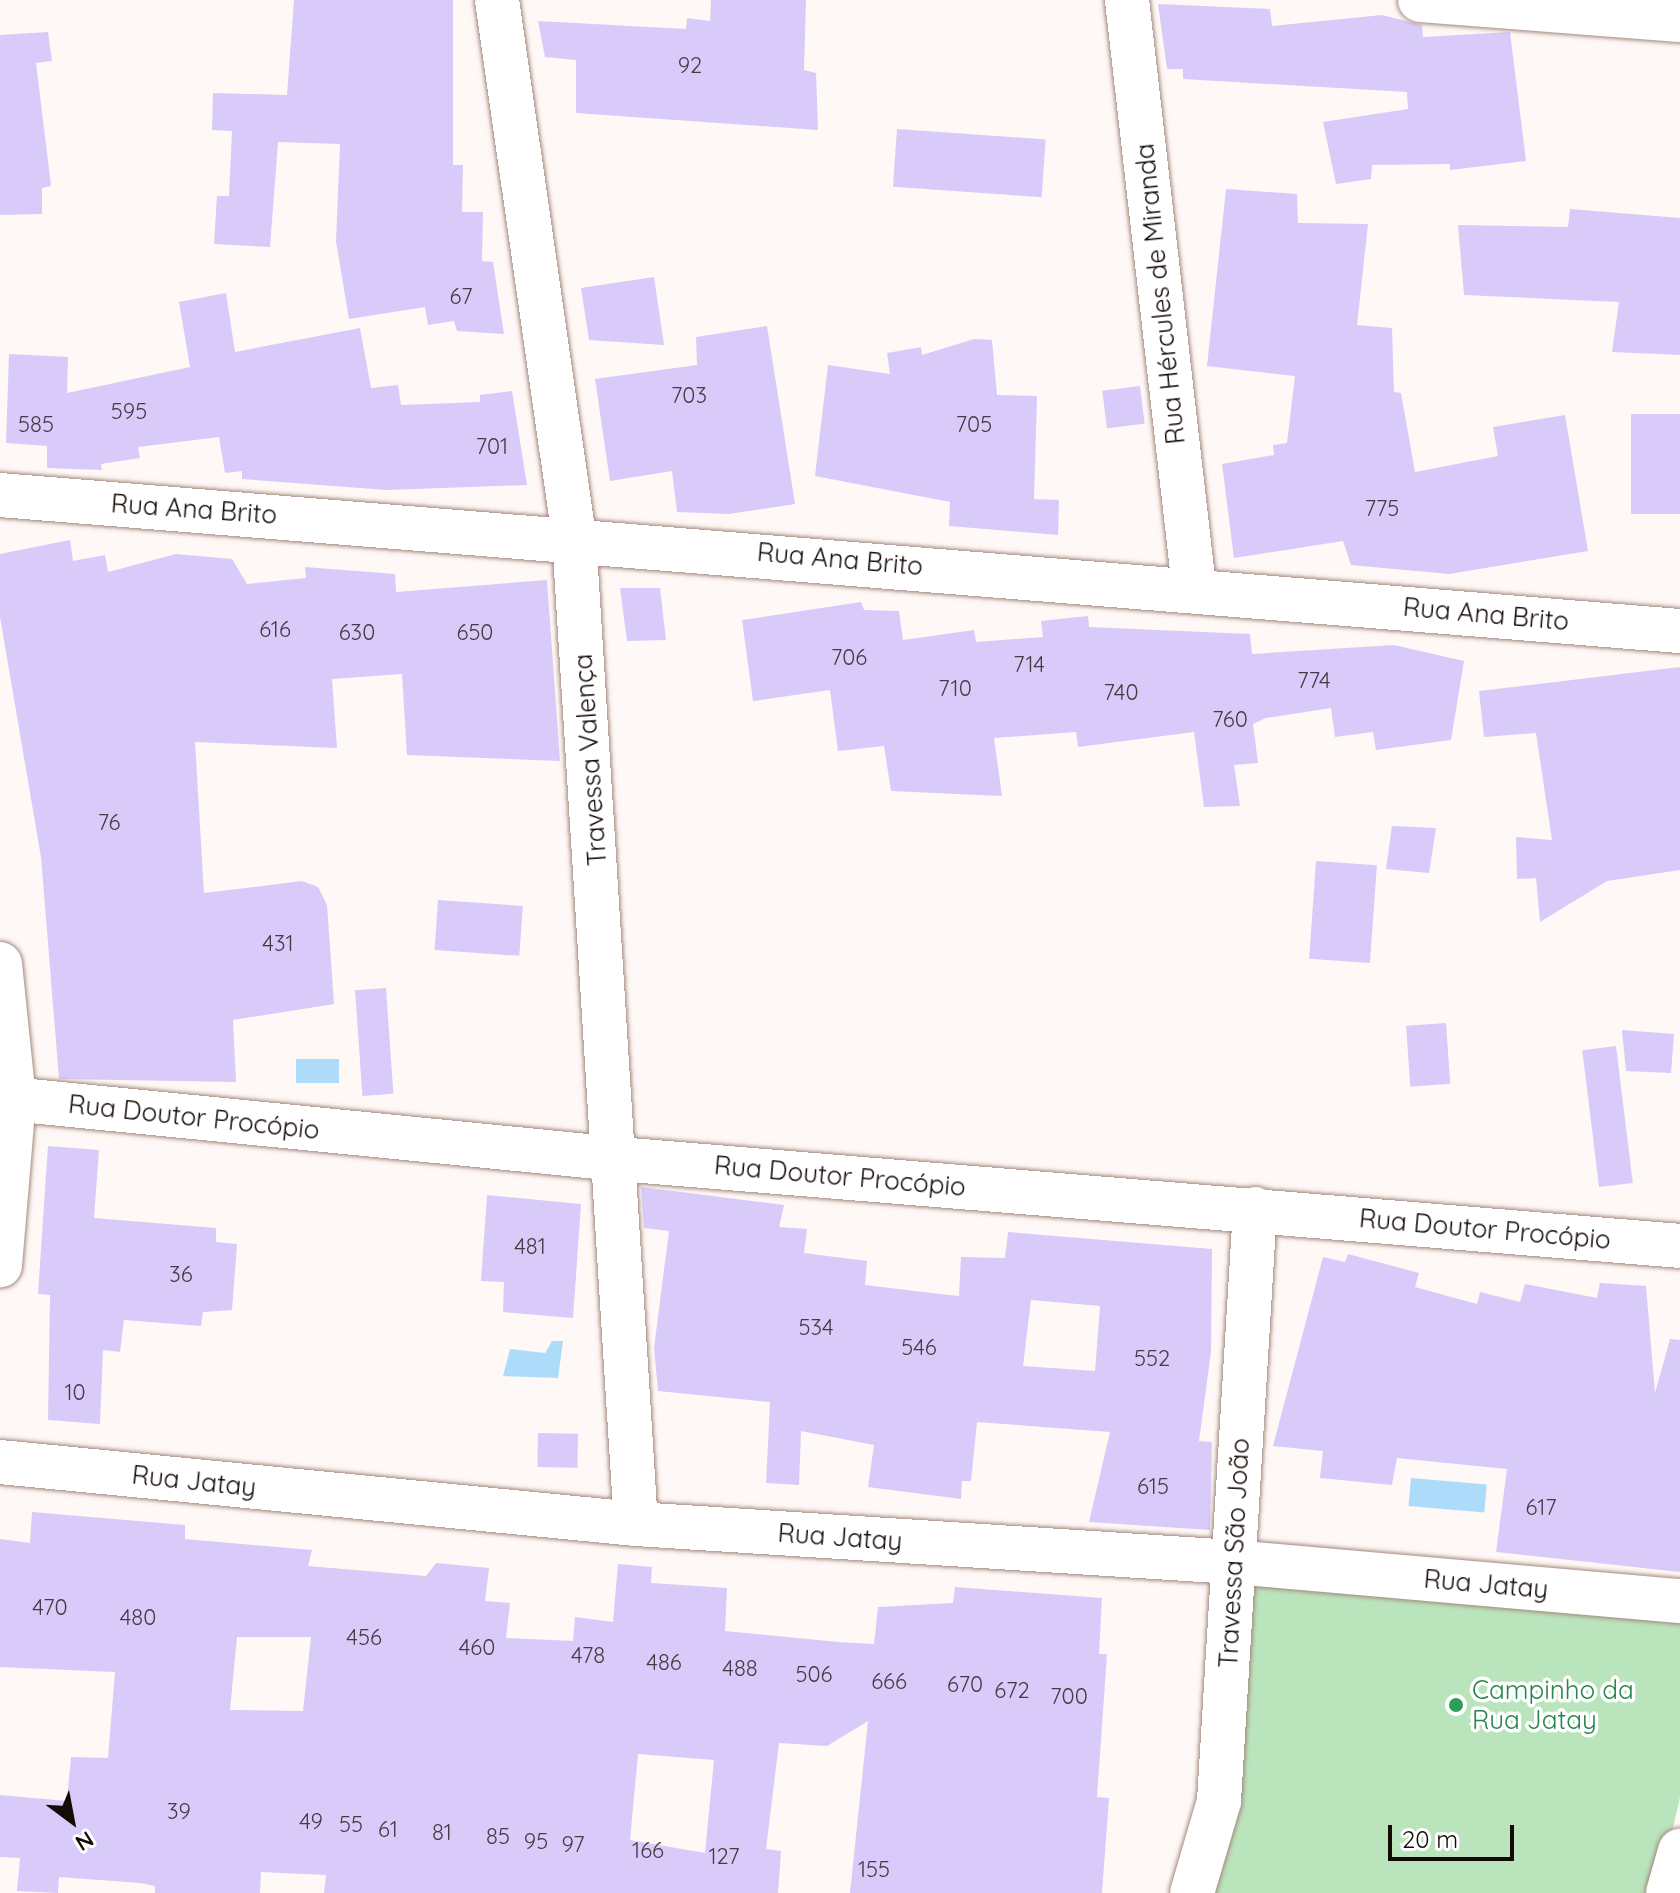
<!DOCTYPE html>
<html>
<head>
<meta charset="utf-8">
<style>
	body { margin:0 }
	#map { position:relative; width:1680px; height:1893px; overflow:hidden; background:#fef8f6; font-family:Quicksand,sans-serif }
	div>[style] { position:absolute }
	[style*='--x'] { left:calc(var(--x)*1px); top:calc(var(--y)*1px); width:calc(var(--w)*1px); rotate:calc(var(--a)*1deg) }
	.green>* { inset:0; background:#bae4bc }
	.water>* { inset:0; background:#acdcfa; transform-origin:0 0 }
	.building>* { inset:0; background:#d8cbf9; transform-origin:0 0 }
	.roads { filter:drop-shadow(0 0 2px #a3897e) drop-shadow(0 0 2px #a3897e) }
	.minor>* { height:44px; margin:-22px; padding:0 22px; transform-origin:22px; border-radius:22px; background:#fff }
	.dots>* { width:22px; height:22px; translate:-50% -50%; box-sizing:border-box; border:4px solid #fff; border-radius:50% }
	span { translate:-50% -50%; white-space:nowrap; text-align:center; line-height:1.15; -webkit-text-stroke:7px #fff; paint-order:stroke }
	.number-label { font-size:22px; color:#453b44 }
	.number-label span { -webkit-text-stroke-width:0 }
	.street-label { font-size:26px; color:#140b07 }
	.leisure-label { font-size:26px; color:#27864d }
	.left { translate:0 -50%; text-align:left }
	.north { position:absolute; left:32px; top:1781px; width:80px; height:80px; -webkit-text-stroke:6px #fff; paint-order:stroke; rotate:148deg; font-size:22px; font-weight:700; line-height:32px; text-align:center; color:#140b07 }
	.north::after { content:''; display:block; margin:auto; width:28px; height:36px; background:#140b07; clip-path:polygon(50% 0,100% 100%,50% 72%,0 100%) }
	.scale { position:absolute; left:1388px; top:1825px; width:126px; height:36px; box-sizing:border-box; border:4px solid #140b07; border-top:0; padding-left:10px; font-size:24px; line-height:28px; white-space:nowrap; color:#140b07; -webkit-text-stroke:6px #fff; paint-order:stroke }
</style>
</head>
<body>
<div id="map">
	<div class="green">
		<i style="clip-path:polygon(1246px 1575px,1680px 1613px,1680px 1797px,1658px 1893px,1214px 1893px)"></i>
	</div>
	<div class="water">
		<i style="left:296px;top:1059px;width:43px;height:24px"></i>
		<i style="clip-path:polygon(552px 1341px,563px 1341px,558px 1378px,503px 1376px,510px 1349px,545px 1353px)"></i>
		<i style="left:1411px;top:1478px;width:76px;height:28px;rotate:5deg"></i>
	</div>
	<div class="building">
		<i style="clip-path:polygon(294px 0,453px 0,453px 165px,463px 165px,462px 212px,483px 212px,482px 261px,493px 262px,504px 334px,457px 331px,454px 321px,428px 325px,425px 307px,349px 319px,336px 241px,340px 144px,278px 142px,270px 247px,214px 244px,217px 196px,229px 196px,232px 131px,212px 130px,213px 93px,287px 95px)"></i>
		<i style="clip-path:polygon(711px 0,806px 0,804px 70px,816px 73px,818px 130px,576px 113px,576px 60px,545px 57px,538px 21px,686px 29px,687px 18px,710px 21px)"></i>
		<i style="clip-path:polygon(1158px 4px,1270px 9px,1272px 26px,1382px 15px,1422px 25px,1423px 37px,1510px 32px,1526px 161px,1450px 170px,1450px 164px,1372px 165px,1371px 179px,1336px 184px,1323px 122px,1408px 109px,1407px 92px,1183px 79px,1183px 69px,1167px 69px)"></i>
		<i style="clip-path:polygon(48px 32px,52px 61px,36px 63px,51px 186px,42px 188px,42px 214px,0 215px,0 35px)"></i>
		<i style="left:897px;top:129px;width:149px;height:58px;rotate:4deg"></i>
		<i style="clip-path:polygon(1226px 189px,1297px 194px,1298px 223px,1368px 224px,1357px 325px,1392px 328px,1394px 392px,1401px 393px,1415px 472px,1498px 456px,1493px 427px,1565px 415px,1588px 551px,1449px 574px,1351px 565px,1343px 541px,1234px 558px,1222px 464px,1274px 455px,1273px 445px,1287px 443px,1295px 376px,1207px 366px)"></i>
		<i style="clip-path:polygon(1570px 209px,1680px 218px,1680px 355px,1612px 352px,1619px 302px,1464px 295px,1458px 225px,1568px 227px)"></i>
		<i style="clip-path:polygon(654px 277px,664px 345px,589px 340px,581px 288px)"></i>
		<i style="clip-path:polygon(226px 293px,235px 352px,360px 328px,371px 388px,398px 385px,401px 405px,480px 402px,480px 395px,512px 391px,527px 485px,387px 490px,242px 479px,242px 471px,225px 473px,219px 437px,138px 447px,140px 458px,101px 464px,102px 470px,47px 468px,47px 446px,6px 443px,9px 354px,68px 357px,67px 393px,190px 367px,179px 302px)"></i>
		<i style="clip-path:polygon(767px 326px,795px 504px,729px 514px,677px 512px,672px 471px,610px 481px,595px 379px,697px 365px,696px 337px)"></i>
		<i style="clip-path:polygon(974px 339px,992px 340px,997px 395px,1037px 396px,1034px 499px,1059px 500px,1058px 535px,949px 526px,950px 502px,815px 476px,828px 365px,890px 374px,887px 353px,921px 347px,922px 355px)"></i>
		<i style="left:1140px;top:386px;width:38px;height:38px;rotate:83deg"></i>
		<i style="left:1631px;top:414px;width:49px;height:100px"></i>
		<i style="clip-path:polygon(70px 540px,73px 561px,105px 555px,108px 572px,176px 554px,232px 559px,247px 584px,306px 578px,305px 567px,395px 574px,396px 592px,547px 580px,560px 761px,407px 755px,402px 674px,332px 679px,337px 748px,195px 742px,204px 893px,302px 881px,318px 887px,327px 905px,334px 1004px,233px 1020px,236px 1082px,59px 1079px,41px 857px,0 617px,0 554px)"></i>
		<i style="clip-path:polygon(620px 588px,660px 588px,666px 640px,627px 641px)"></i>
		<i style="clip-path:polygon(861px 602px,864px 610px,899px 611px,903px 640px,974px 630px,976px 642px,1043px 637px,1041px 621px,1088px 616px,1089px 627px,1250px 634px,1252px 654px,1394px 645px,1464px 661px,1451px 740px,1376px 750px,1373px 732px,1335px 737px,1331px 708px,1266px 718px,1253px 724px,1258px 763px,1234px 765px,1240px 806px,1204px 807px,1194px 732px,1078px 747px,1076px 732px,994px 738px,1002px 796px,891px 791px,884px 746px,838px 751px,830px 690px,753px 701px,742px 620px)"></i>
		<i style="clip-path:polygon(1680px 667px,1680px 870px,1607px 881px,1540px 922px,1536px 878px,1517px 879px,1516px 837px,1552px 840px,1536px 733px,1484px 737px,1479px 691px)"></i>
		<i style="clip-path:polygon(1392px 826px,1436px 828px,1429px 873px,1386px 869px)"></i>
		<i style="left:1316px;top:861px;width:61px;height:98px;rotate:4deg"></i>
		<i style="left:438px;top:900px;width:85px;height:50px;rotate:4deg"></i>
		<i style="left:386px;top:988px;width:106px;height:31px;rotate:86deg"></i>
		<i style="left:1446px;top:1023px;width:61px;height:40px;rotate:86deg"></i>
		<i style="clip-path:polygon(1622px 1030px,1674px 1034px,1671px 1073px,1626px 1071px)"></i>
		<i style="left:1616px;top:1046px;width:138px;height:34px;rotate:83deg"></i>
		<i style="clip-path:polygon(48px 1146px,99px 1150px,94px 1218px,216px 1228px,216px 1242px,237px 1244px,232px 1310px,203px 1312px,201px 1326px,124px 1320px,120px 1352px,103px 1350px,100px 1424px,48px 1420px,50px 1295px,38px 1294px)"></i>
		<i style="clip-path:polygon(evenodd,641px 1187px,784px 1205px,779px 1227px,807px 1229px,804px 1253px,867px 1261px,865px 1285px,923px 1292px,959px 1296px,961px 1257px,1005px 1258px,1008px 1232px,1212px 1249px,1211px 1352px,1199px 1441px,1212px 1442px,1210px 1530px,1089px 1522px,1110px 1432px,977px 1422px,971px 1481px,962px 1481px,961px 1499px,868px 1487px,874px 1445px,801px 1431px,799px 1485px,766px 1483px,770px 1402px,658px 1391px,654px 1348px,669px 1231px,644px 1228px,641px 1187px,1031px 1300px,1100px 1306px,1095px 1371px,1023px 1366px,1031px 1300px)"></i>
		<i style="clip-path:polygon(487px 1195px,581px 1204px,573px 1318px,503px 1312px,504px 1282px,481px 1281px)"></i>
		<i style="clip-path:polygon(1348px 1254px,1419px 1273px,1415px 1287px,1477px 1304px,1480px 1292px,1520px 1302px,1525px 1284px,1597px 1298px,1600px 1283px,1646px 1286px,1655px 1393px,1670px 1339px,1680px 1340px,1680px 1572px,1496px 1552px,1507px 1469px,1397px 1458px,1392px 1485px,1320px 1478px,1323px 1451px,1273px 1446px,1323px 1257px,1345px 1262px)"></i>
		<i style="left:538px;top:1433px;width:40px;height:34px;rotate:1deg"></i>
		<i style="clip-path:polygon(evenodd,32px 1512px,185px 1525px,185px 1539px,312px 1550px,308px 1566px,426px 1576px,436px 1563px,489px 1568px,485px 1601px,510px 1603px,506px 1638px,573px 1641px,575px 1617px,613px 1622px,618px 1564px,652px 1567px,651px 1583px,727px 1588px,725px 1631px,838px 1642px,874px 1644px,878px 1607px,953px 1603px,955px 1587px,1102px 1598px,1099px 1654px,1107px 1654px,1097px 1797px,1109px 1798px,1102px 1893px,850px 1893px,868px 1721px,827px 1746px,779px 1743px,766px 1849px,781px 1851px,778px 1893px,324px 1893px,326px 1875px,261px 1872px,260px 1893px,155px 1893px,155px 1886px,140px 1883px,59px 1877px,58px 1893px,17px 1891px,20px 1858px,0 1857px,0 1795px,67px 1801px,71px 1757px,108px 1758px,115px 1672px,0 1667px,0 1539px,30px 1543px,32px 1512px,237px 1637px,311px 1637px,303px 1711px,230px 1710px,237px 1637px,32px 1512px,638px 1754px,714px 1760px,705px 1853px,630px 1840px,638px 1754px)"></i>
	</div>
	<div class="roads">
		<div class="minor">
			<i style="--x:497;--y:0;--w:542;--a:81.84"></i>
			<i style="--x:574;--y:537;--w:989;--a:86.41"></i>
			<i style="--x:1127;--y:0;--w:591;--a:83.49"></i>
			<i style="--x:1420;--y:0;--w:261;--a:4.4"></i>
			<i style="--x:0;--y:495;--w:1685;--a:4.63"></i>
			<i style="--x:0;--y:964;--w:136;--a:84.1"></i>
			<i style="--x:14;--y:1099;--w:167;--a:94.8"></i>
			<i style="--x:0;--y:1098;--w:621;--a:5.64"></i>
			<i style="--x:618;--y:1159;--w:1066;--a:4.68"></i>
			<i style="--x:0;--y:1462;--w:639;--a:5.57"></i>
			<i style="--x:636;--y:1524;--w:598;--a:3.64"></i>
			<i style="--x:1233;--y:1562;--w:449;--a:5"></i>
			<i style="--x:1192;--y:1893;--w:96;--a:-73.6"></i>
			<i style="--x:1219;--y:1801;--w:593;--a:-86.52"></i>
			<i style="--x:1668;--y:1893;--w:44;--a:-74.1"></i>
		</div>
	</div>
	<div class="dots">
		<i style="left:1456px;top:1705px;background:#2e9e5b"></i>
	</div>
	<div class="number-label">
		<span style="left:690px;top:66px">92</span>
		<span style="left:461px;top:297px">67</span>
		<span style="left:689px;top:396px">703</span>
		<span style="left:129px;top:412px">595</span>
		<span style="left:36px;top:425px">585</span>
		<span style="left:974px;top:425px">705</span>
		<span style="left:492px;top:447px">701</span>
		<span style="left:1382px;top:509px">775</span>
		<span style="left:275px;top:630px">616</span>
		<span style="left:357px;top:633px">630</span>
		<span style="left:475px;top:633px">650</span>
		<span style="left:849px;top:658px">706</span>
		<span style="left:1029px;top:665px">714</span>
		<span style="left:1314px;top:681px">774</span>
		<span style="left:955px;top:689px">710</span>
		<span style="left:1121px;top:693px">740</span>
		<span style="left:1230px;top:720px">760</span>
		<span style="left:109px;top:823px">76</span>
		<span style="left:278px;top:944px">431</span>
		<span style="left:530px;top:1247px">481</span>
		<span style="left:181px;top:1275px">36</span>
		<span style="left:816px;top:1328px">534</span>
		<span style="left:919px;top:1348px">546</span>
		<span style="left:1152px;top:1359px">552</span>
		<span style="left:75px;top:1393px">10</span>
		<span style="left:1153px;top:1487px">615</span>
		<span style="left:1541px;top:1508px">617</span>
		<span style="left:50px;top:1608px">470</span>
		<span style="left:138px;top:1618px">480</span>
		<span style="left:364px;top:1638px">456</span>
		<span style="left:477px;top:1648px">460</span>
		<span style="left:588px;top:1656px">478</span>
		<span style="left:664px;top:1663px">486</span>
		<span style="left:740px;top:1669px">488</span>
		<span style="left:814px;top:1675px">506</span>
		<span style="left:889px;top:1682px">666</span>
		<span style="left:965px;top:1685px">670</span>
		<span style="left:1012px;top:1691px">672</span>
		<span style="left:1069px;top:1697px">700</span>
		<span style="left:179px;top:1812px">39</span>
		<span style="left:311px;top:1822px">49</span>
		<span style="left:351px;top:1825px">55</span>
		<span style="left:388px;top:1830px">61</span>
		<span style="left:442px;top:1833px">81</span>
		<span style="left:498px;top:1837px">85</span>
		<span style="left:536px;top:1842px">95</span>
		<span style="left:573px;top:1845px">97</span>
		<span style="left:648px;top:1851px">166</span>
		<span style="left:724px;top:1857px">127</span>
		<span style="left:874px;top:1870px">155</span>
	</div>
	<div class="street-label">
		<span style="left:1160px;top:294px;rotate:-96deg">Rua Hércules de Miranda</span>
		<span style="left:194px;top:509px;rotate:4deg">Rua Ana Brito</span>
		<span style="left:840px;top:559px;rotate:5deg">Rua Ana Brito</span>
		<span style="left:1486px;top:614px;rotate:5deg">Rua Ana Brito</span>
		<span style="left:590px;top:760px;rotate:-94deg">Travessa Valença</span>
		<span style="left:194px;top:1117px;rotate:6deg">Rua Doutor Procópio</span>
		<span style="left:840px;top:1176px;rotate:5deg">Rua Doutor Procópio</span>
		<span style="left:1485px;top:1229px;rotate:5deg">Rua Doutor Procópio</span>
		<span style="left:194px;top:1481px;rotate:6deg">Rua Jatay</span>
		<span style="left:840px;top:1537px;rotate:4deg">Rua Jatay</span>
		<span style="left:1234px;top:1553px;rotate:-87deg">Travessa São João</span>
		<span style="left:1486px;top:1584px;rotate:5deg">Rua Jatay</span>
	</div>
	<div class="leisure-label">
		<span class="left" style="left:1472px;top:1705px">Campinho da<br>Rua Jatay</span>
	</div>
	<div class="north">N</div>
	<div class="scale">20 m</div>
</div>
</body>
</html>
